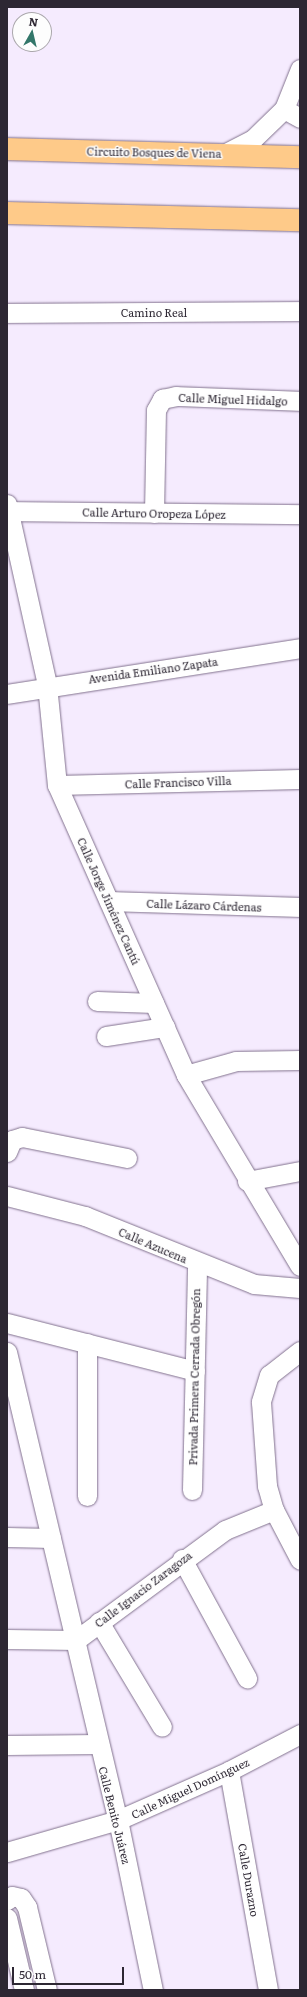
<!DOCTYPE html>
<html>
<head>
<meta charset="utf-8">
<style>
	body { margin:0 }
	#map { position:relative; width:307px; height:1997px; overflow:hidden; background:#f5ebfe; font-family:Literata,serif }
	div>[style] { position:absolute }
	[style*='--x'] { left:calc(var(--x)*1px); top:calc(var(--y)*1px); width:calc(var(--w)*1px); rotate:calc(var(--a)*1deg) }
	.roads { filter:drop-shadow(0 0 1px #82728e) drop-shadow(0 0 1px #82728e) }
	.minor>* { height:19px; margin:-9.5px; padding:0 9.5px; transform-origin:9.5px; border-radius:9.5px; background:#fff }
	.major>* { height:22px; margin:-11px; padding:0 11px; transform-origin:11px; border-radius:11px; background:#feca89 }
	span { translate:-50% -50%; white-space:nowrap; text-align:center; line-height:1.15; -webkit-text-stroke:3px #fdfdfd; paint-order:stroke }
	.street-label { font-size:11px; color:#2d2733 }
	.frame { position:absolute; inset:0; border:8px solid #2d2733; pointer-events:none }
	.north { position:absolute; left:12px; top:12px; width:40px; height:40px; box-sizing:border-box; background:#fdfdfd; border:1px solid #aaa7ac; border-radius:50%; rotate:8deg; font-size:11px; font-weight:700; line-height:16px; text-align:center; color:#2d2733 }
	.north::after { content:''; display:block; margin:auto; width:14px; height:18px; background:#33776a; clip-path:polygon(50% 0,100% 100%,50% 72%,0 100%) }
	.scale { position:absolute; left:12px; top:1967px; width:112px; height:18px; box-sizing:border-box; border:2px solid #2d2733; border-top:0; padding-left:5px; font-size:12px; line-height:14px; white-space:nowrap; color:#2d2733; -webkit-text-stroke:3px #fdfdfd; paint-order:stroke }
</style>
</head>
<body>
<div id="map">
	<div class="roads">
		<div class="minor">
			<i style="--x:284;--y:109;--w:18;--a:29"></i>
			<i style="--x:226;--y:153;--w:29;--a:-27"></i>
			<i style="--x:252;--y:140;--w:45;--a:-44.1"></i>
			<i style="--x:284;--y:109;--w:43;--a:-68.2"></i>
			<i style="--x:7;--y:313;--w:293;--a:-0.4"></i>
			<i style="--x:7;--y:504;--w:185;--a:77.5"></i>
			<i style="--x:47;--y:685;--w:100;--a:84.3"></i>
			<i style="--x:57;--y:785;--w:317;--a:66"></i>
			<i style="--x:186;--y:1075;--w:222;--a:59.2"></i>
			<i style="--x:9;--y:511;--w:291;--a:0.6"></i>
			<i style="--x:154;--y:513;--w:103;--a:-88.9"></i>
			<i style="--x:156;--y:410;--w:13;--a:-61"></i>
			<i style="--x:162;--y:399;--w:14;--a:-12"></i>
			<i style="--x:176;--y:396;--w:124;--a:2.3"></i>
			<i style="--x:7;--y:694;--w:297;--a:-8.9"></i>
			<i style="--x:57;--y:785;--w:243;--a:-1.4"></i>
			<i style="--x:109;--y:901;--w:191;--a:1.8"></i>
			<i style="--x:97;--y:1001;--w:57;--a:2"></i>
			<i style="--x:106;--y:1036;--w:60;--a:-8.7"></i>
			<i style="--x:186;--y:1075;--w:52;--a:-15.6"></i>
			<i style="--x:236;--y:1061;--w:64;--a:-0.9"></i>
			<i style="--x:7;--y:1152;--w:13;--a:-67"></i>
			<i style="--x:12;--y:1140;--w:10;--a:-17"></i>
			<i style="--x:22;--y:1137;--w:107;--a:11.3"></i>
			<i style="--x:247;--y:1181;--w:54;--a:-10.7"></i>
			<i style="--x:7;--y:1196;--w:81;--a:14.4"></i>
			<i style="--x:85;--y:1216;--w:182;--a:21.9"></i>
			<i style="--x:254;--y:1284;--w:46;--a:5"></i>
			<i style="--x:7;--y:1323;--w:194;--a:14.3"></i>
			<i style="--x:87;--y:1343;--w:153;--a:90"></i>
			<i style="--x:300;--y:1351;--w:39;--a:142"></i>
			<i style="--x:269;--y:1375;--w:28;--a:107"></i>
			<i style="--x:261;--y:1402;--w:84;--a:85.9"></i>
			<i style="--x:267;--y:1486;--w:25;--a:74"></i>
			<i style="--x:274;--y:1510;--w:56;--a:62.5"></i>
			<i style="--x:7;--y:1352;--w:481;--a:76.7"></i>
			<i style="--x:118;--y:1820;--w:174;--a:78.4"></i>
			<i style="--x:192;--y:1490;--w:227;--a:-88.7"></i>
			<i style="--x:7;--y:1537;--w:44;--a:1.3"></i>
			<i style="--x:182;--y:1559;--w:136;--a:61.4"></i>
			<i style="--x:99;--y:1622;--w:122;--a:59"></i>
			<i style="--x:7;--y:1639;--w:69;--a:0.8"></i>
			<i style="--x:76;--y:1640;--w:185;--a:-36.4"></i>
			<i style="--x:225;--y:1530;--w:53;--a:-22.2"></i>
			<i style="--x:7;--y:1745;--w:91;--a:-0.6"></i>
			<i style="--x:229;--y:1771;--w:222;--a:79.9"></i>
			<i style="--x:7;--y:1852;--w:116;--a:-16.1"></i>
			<i style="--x:118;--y:1820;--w:121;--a:-23.8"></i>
			<i style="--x:229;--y:1771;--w:80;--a:-27.5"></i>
			<i style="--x:7;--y:1900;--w:6;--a:-39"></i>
			<i style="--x:12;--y:1896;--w:9;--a:13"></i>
			<i style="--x:21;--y:1898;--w:11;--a:56"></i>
			<i style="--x:27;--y:1907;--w:85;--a:76.5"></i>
			<i style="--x:7;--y:1918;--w:74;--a:76.7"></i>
		</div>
		<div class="major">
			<i style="--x:7;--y:149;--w:293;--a:1.6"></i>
			<i style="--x:7;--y:213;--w:293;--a:1.4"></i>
		</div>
	</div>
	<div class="street-label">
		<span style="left:154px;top:152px;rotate:1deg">Circuito Bosques de Viena</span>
		<span style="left:154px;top:312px">Camino Real</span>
		<span style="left:233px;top:399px;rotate:2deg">Calle Miguel Hidalgo</span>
		<span style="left:154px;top:513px;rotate:1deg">Calle Arturo Oropeza López</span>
		<span style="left:153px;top:670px;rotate:-8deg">Avenida Emiliano Zapata</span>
		<span style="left:178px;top:782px;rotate:-2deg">Calle Francisco Villa</span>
		<span style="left:109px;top:901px;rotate:66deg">Calle Jorge Jiménez Cantú</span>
		<span style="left:204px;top:905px;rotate:2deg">Calle Lázaro Cárdenas</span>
		<span style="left:153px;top:1245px;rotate:23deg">Calle Azucena</span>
		<span style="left:194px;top:1377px;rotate:-89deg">Privada Primera Cerrada Obregón</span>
		<span style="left:143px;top:1589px;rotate:-37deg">Calle Ignacio Zaragoza</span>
		<span style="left:190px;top:1788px;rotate:-25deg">Calle Miguel Domínguez</span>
		<span style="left:115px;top:1815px;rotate:76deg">Calle Benito Juárez</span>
		<span style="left:249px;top:1880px;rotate:80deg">Calle Durazno</span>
	</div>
	<div class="frame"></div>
	<div class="north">N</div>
	<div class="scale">50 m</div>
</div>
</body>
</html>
